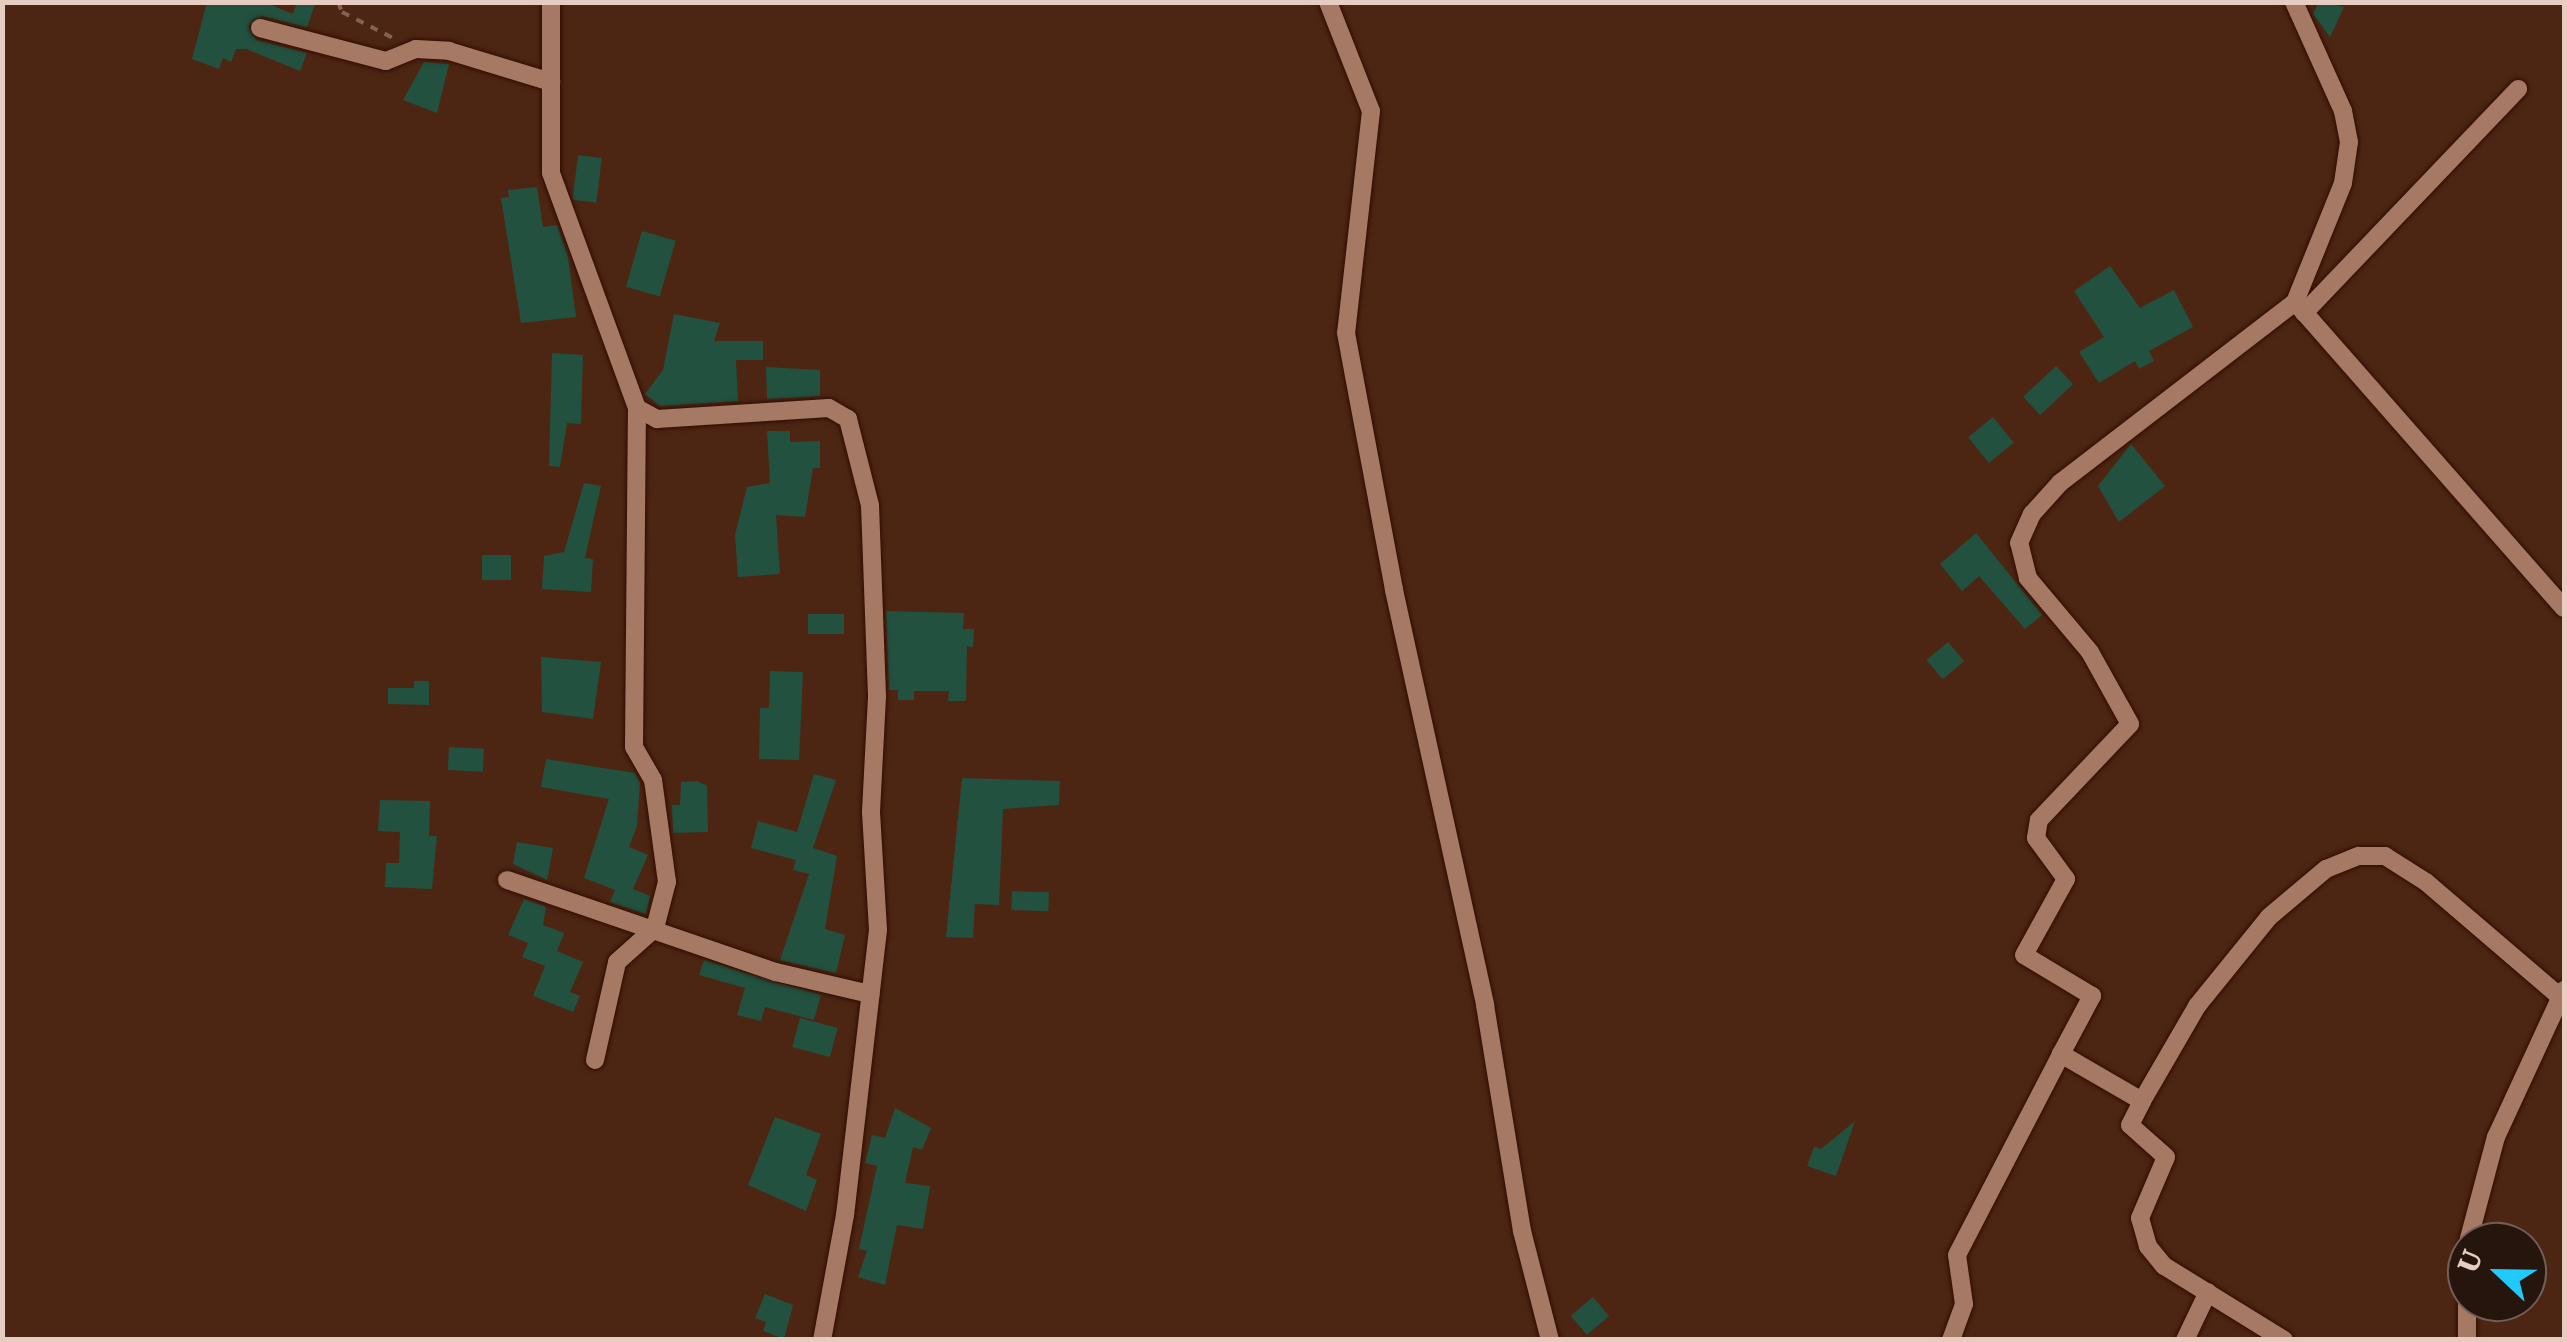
<!DOCTYPE html>
<html>
<head>
<meta charset="utf-8">
<style>
	body { margin:0 }
	#map { position:relative; width:2567px; height:1342px; overflow:hidden; background:#4d2613; font-family:"Roboto Serif",serif }
	div>[style] { position:absolute }
	[style*='--x'] { left:calc(var(--x)*1px); top:calc(var(--y)*1px); width:calc(var(--w)*1px); rotate:calc(var(--a)*1deg) }
	.building>* { inset:0; background:#22513f; transform-origin:0 0 }
	.path>* { height:4px; margin-top:-2px; transform-origin:0; background:repeating-linear-gradient(90deg,#846151 0 8px,transparent 0 16px) }
	.roads { filter:drop-shadow(0 0 2px #310d00) drop-shadow(0 0 2px #310d00) }
	.minor>* { height:18px; margin:-9px; padding:0 9px; transform-origin:9px; border-radius:9px; background:#a67964 }
	span { translate:-50% -50%; white-space:nowrap; text-align:center; line-height:1.15; -webkit-text-stroke:8px #26150d; paint-order:stroke }
	.frame { position:absolute; inset:0; border:5px solid #e6ccc1; pointer-events:none }
	.north { position:absolute; left:2447px; top:1222px; width:100px; height:100px; box-sizing:border-box; background:#26150d; border:2px solid #735e55; border-radius:50%; rotate:292deg; font-size:28px; font-weight:700; line-height:40px; text-align:center; color:#e6ccc1 }
	.north::after { content:''; display:block; margin:auto; width:35px; height:45px; background:#21c9fd; clip-path:polygon(50% 0,100% 100%,50% 72%,0 100%) }
</style>
</head>
<body>
<div id="map">
	<div class="building">
		<i style="clip-path:polygon(207px 2px,264px 2px,293px 14px,297px 2px,316px 2px,307px 27px,262px 16px,248px 26px,256px 40px,307px 53px,300px 71px,246px 49px,236px 49px,231px 62px,223px 58px,219px 69px,192px 59px)"></i>
		<i style="clip-path:polygon(2319px 2px,2344px 7px,2330px 37px,2313px 14px)"></i>
		<i style="clip-path:polygon(424px 62px,449px 64px,437px 113px,403px 100px)"></i>
		<i style="left:578px;top:155px;width:24px;height:45px;rotate:7deg"></i>
		<i style="clip-path:polygon(537px 187px,543px 227px,557px 225px,568px 257px,576px 317px,521px 323px,501px 198px,509px 197px,508px 190px)"></i>
		<i style="left:642px;top:231px;width:35px;height:58px;rotate:16deg"></i>
		<i style="clip-path:polygon(2110px 266px,2140px 308px,2174px 290px,2193px 327px,2149px 351px,2154px 361px,2139px 369px,2135px 361px,2099px 383px,2079px 352px,2104px 337px,2074px 291px)"></i>
		<i style="clip-path:polygon(674px 314px,720px 323px,714px 341px,763px 341px,763px 360px,736px 360px,738px 401px,660px 406px,645px 394px,663px 370px)"></i>
		<i style="clip-path:polygon(552px 353px,583px 355px,581px 424px,567px 423px,560px 467px,549px 466px)"></i>
		<i style="left:2056px;top:366px;width:25px;height:45px;rotate:47deg"></i>
		<i style="clip-path:polygon(766px 367px,820px 370px,820px 396px,767px 399px)"></i>
		<i style="left:1993px;top:417px;width:33px;height:32px;rotate:51deg"></i>
		<i style="clip-path:polygon(767px 431px,790px 431px,790px 442px,820px 441px,820px 468px,813px 468px,805px 517px,776px 515px,780px 574px,738px 577px,735px 535px,747px 487px,770px 483px)"></i>
		<i style="clip-path:polygon(2131px 444px,2165px 486px,2119px 522px,2098px 486px)"></i>
		<i style="clip-path:polygon(584px 483px,601px 486px,585px 558px,593px 559px,591px 592px,542px 589px,544px 556px,564px 552px)"></i>
		<i style="clip-path:polygon(1976px 533px,2042px 615px,2025px 629px,1979px 576px,1962px 591px,1940px 564px)"></i>
		<i style="left:482px;top:555px;width:29px;height:25px"></i>
		<i style="clip-path:polygon(886px 611px,964px 613px,963px 629px,974px 629px,973px 647px,967px 646px,966px 701px,948px 701px,949px 691px,914px 691px,914px 700px,898px 700px,898px 690px,889px 690px)"></i>
		<i style="left:808px;top:614px;width:36px;height:20px"></i>
		<i style="left:1948px;top:642px;width:25px;height:28px;rotate:50deg"></i>
		<i style="clip-path:polygon(541px 657px,601px 662px,593px 719px,542px 712px)"></i>
		<i style="clip-path:polygon(770px 671px,803px 672px,799px 760px,759px 759px,760px 708px,769px 708px)"></i>
		<i style="clip-path:polygon(414px 681px,429px 681px,429px 705px,388px 704px,388px 688px,414px 688px)"></i>
		<i style="left:449px;top:747px;width:35px;height:23px;rotate:3deg"></i>
		<i style="clip-path:polygon(546px 759px,635px 773px,640px 783px,637px 826px,629px 847px,648px 855px,633px 889px,650px 896px,646px 914px,610px 902px,615px 890px,584px 878px,609px 799px,541px 787px)"></i>
		<i style="clip-path:polygon(814px 774px,836px 780px,813px 848px,837px 856px,825px 929px,845px 935px,836px 973px,780px 960px,809px 874px,793px 870px,796px 860px,751px 848px,758px 821px,797px 832px)"></i>
		<i style="clip-path:polygon(962px 778px,1060px 781px,1059px 805px,1003px 809px,999px 905px,975px 904px,973px 938px,946px 937px)"></i>
		<i style="clip-path:polygon(697px 781px,707px 786px,708px 832px,673px 833px,672px 805px,680px 805px,681px 782px)"></i>
		<i style="clip-path:polygon(380px 800px,430px 801px,429px 836px,437px 836px,432px 889px,385px 887px,386px 863px,399px 863px,400px 832px,378px 831px)"></i>
		<i style="clip-path:polygon(517px 842px,553px 848px,547px 880px,513px 864px)"></i>
		<i style="left:1012px;top:891px;width:37px;height:19px;rotate:2deg"></i>
		<i style="clip-path:polygon(524px 899px,546px 907px,543px 925px,564px 933px,557px 951px,583px 962px,570px 992px,580px 996px,573px 1012px,533px 996px,545px 966px,522px 957px,528px 943px,508px 935px)"></i>
		<i style="clip-path:polygon(704px 960px,821px 995px,814px 1020px,765px 1007px,761px 1021px,737px 1015px,745px 988px,699px 975px)"></i>
		<i style="left:800px;top:1018px;width:39px;height:30px;rotate:15deg"></i>
		<i style="clip-path:polygon(895px 1108px,931px 1128px,922px 1150px,913px 1147px,905px 1183px,930px 1186px,923px 1229px,897px 1225px,885px 1285px,858px 1277px,867px 1251px,859px 1249px,877px 1166px,865px 1163px,872px 1135px,885px 1138px)"></i>
		<i style="clip-path:polygon(775px 1117px,821px 1134px,806px 1175px,817px 1180px,806px 1211px,748px 1185px)"></i>
		<i style="clip-path:polygon(1855px 1121px,1836px 1176px,1807px 1166px,1814px 1147px,1821px 1149px)"></i>
		<i style="clip-path:polygon(765px 1294px,793px 1305px,784px 1339px,763px 1331px,766px 1322px,755px 1318px)"></i>
		<i style="left:1593px;top:1297px;width:25px;height:29px;rotate:50deg"></i>
	</div>
	<div class="path">
		<i style="--x:338;--y:2;--w:11;--a:68"></i>
		<i style="--x:342;--y:12;--w:59;--a:27"></i>
	</div>
	<div class="roads">
		<div class="minor">
			<i style="--x:551;--y:2;--w:171;--a:90"></i>
			<i style="--x:551;--y:173;--w:250;--a:69.9"></i>
			<i style="--x:637;--y:408;--w:23;--a:29"></i>
			<i style="--x:657;--y:419;--w:172;--a:-3.7"></i>
			<i style="--x:829;--y:408;--w:22;--a:30"></i>
			<i style="--x:848;--y:419;--w:89;--a:75.7"></i>
			<i style="--x:870;--y:505;--w:192;--a:87.9"></i>
			<i style="--x:877;--y:697;--w:115;--a:93"></i>
			<i style="--x:871;--y:812;--w:118;--a:86.6"></i>
			<i style="--x:878;--y:930;--w:287;--a:96.6"></i>
			<i style="--x:845;--y:1215;--w:127;--a:100.4"></i>
			<i style="--x:1328;--y:2;--w:117;--a:68.5"></i>
			<i style="--x:1371;--y:111;--w:223;--a:96.4"></i>
			<i style="--x:1346;--y:333;--w:261;--a:79.4"></i>
			<i style="--x:1394;--y:590;--w:425;--a:77.6"></i>
			<i style="--x:1485;--y:1005;--w:229;--a:80.7"></i>
			<i style="--x:1522;--y:1231;--w:113;--a:75.6"></i>
			<i style="--x:260;--y:28;--w:130;--a:14.7"></i>
			<i style="--x:386;--y:61;--w:32;--a:-22"></i>
			<i style="--x:416;--y:49;--w:33;--a:3"></i>
			<i style="--x:449;--y:51;--w:107;--a:16.9"></i>
			<i style="--x:2295;--y:302;--w:407;--a:48.7"></i>
			<i style="--x:2304;--y:313;--w:310;--a:-46.3"></i>
			<i style="--x:507;--y:880;--w:284;--a:18.9"></i>
			<i style="--x:776;--y:972;--w:97;--a:13.2"></i>
			<i style="--x:595;--y:1060;--w:100;--a:-77.3"></i>
			<i style="--x:617;--y:962;--w:51;--a:-41.8"></i>
			<i style="--x:655;--y:928;--w:48;--a:-75.4"></i>
			<i style="--x:667;--y:882;--w:103;--a:-97.8"></i>
			<i style="--x:653;--y:780;--w:38;--a:-120"></i>
			<i style="--x:634;--y:747;--w:339;--a:-89.5"></i>
			<i style="--x:2142;--y:1101;--w:110;--a:-59.9"></i>
			<i style="--x:2197;--y:1006;--w:114;--a:-51"></i>
			<i style="--x:2269;--y:917;--w:75;--a:-40.1"></i>
			<i style="--x:2326;--y:869;--w:35;--a:-22"></i>
			<i style="--x:2359;--y:856;--w:26;--a:0"></i>
			<i style="--x:2385;--y:856;--w:49;--a:32.4"></i>
			<i style="--x:2426;--y:882;--w:177;--a:40.6"></i>
			<i style="--x:2468;--y:1242;--w:109;--a:-75.1"></i>
			<i style="--x:2496;--y:1137;--w:162;--a:-65.2"></i>
			<i style="--x:1951;--y:1340;--w:38;--a:-70"></i>
			<i style="--x:1964;--y:1304;--w:49;--a:-98.1"></i>
			<i style="--x:1957;--y:1255;--w:226;--a:-62.6"></i>
			<i style="--x:2185;--y:1340;--w:53;--a:-64.4"></i>
			<i style="--x:2284;--y:1340;--w:141;--a:-148.3"></i>
			<i style="--x:2164;--y:1266;--w:26;--a:-129"></i>
			<i style="--x:2148;--y:1246;--w:29;--a:-106"></i>
			<i style="--x:2140;--y:1218;--w:66;--a:-66.9"></i>
			<i style="--x:2166;--y:1157;--w:48;--a:-138.4"></i>
			<i style="--x:2130;--y:1125;--w:27;--a:-63"></i>
			<i style="--x:2142;--y:1101;--w:94;--a:-149.9"></i>
			<i style="--x:2061;--y:1054;--w:66;--a:-61.9"></i>
			<i style="--x:2092;--y:996;--w:79;--a:-148.9"></i>
			<i style="--x:2024;--y:955;--w:87;--a:-61.1"></i>
			<i style="--x:2066;--y:879;--w:51;--a:-126.2"></i>
			<i style="--x:2036;--y:838;--w:18;--a:-81"></i>
			<i style="--x:2039;--y:820;--w:132;--a:-46.5"></i>
			<i style="--x:2130;--y:724;--w:82;--a:-119.1"></i>
			<i style="--x:2090;--y:652;--w:97;--a:-130"></i>
			<i style="--x:2028;--y:578;--w:36;--a:-104"></i>
			<i style="--x:2019;--y:543;--w:32;--a:-66"></i>
			<i style="--x:2032;--y:514;--w:42;--a:-47.9"></i>
			<i style="--x:2060;--y:483;--w:297;--a:-37.6"></i>
			<i style="--x:2295;--y:302;--w:128;--a:-68"></i>
			<i style="--x:2343;--y:183;--w:41;--a:-81.7"></i>
			<i style="--x:2349;--y:142;--w:32;--a:-101"></i>
			<i style="--x:2343;--y:111;--w:120;--a:-114.2"></i>
			<i style="--x:2467;--y:1340;--w:93;--a:-90"></i>
		</div>
	</div>
	<div class="frame"></div>
	<div class="north">U</div>
</div>
</body>
</html>
